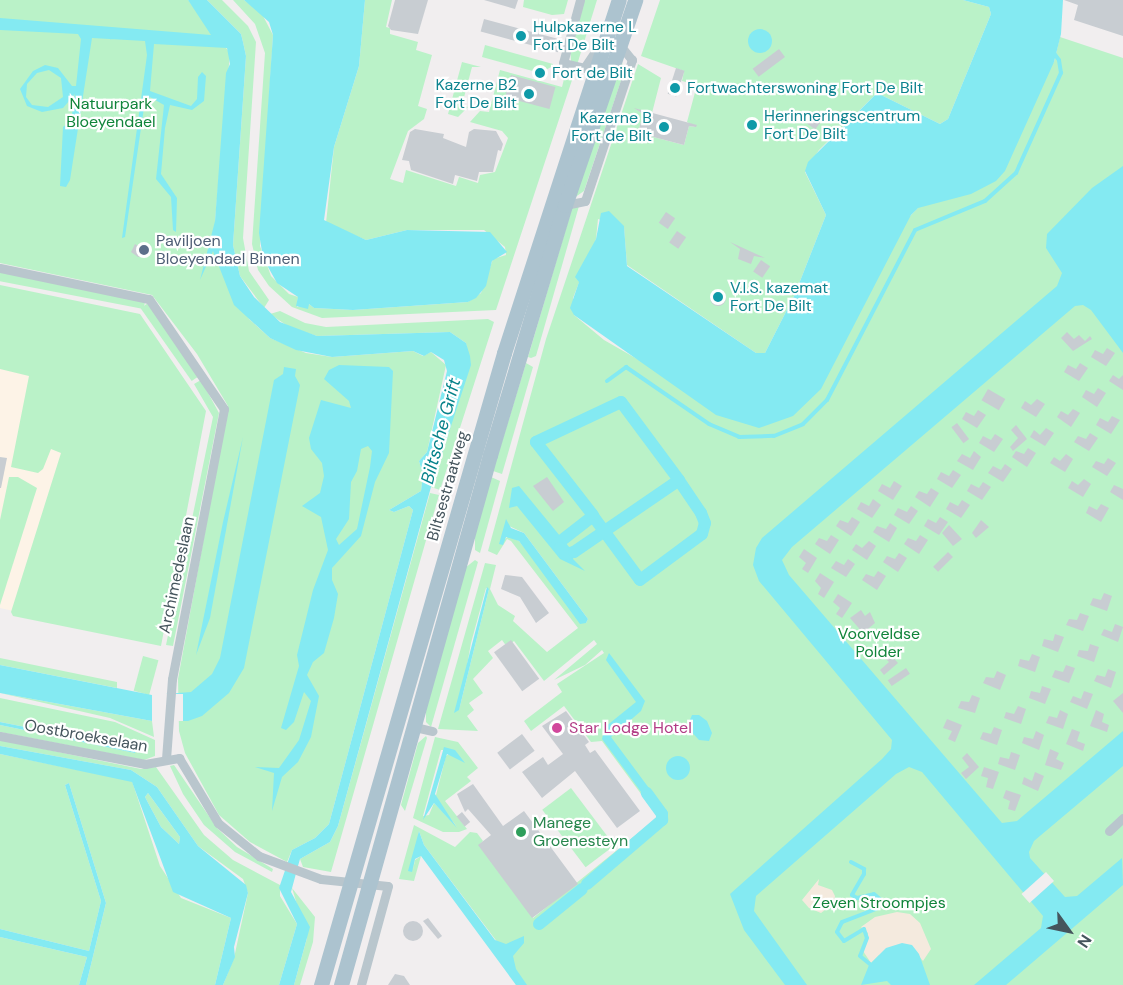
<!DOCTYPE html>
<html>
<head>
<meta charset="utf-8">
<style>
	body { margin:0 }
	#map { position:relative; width:1123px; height:985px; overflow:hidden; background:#f1eeef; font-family:"DM Sans",sans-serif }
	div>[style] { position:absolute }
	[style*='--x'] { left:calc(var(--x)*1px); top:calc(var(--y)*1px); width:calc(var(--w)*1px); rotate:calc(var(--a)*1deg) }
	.commercial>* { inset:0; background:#fdf3e7 }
	.green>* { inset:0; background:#baf2c8; transform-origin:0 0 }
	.sand>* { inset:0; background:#f4eade }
	.water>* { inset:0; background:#84eaf2 }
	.round { border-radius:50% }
	.pier>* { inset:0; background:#f1eeef; transform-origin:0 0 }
	.stream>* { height:4px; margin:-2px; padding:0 2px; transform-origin:2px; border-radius:2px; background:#84eaf2 }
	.canal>* { height:12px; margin:-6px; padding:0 6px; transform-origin:6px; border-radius:6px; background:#84eaf2 }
	.building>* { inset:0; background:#c8cdd2; transform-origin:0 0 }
	.minor>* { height:9px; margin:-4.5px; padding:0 4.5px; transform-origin:4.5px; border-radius:4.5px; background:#b9c6cd }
	.primary>* { height:15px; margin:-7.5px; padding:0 7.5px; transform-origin:7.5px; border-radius:7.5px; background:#acc3cf }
	.dots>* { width:16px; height:16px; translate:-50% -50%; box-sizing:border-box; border:3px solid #fff; border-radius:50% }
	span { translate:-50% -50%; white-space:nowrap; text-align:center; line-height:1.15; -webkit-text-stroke:4.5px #fff; paint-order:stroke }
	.culture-label { font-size:16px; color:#0d838f }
	.left { translate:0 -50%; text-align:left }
	.right { translate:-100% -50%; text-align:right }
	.park-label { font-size:16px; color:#10843a }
	.service-label { font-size:16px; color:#4e5e75 }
	.street-label { font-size:16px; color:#45555d }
	.hotel-label { font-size:16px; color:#b23c85 }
	.leisure-label { font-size:16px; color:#27864d }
	.water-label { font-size:18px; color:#06828a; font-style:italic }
	.north { position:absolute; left:1039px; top:901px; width:60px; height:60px; -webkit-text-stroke:4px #fff; paint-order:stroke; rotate:123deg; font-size:16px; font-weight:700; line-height:24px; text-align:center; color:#45555d }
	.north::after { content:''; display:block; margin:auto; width:21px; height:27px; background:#45555d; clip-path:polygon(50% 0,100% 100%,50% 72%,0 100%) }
</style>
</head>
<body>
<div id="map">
	<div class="commercial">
		<i style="clip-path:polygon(0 356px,83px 374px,22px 613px,0 608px)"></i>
	</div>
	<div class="green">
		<i style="clip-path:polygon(0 0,188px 0,230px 53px,215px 221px,249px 319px,270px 338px,306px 353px,332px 357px,413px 351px,423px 356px,431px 352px,446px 365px,427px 452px,419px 461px,423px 475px,421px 491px,389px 510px,394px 512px,409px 506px,413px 510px,329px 824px,315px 838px,292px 850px,287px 862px,250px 842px,219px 815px,185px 753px,179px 731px,178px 679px,228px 406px,197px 354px,152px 295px,0 263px)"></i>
		<i style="clip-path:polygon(207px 0,222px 0,248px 26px,256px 42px,243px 238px,249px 271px,269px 300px,264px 308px,240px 276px,233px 245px,246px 56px,243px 42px,241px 34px)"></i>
		<i style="clip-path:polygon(233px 0,244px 0,262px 14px,273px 35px,260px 246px,271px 276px,289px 294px,298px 297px,297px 307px,309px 304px,314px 308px,353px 310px,468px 302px,481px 293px,493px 259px,506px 255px,505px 247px,484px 230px,407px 230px,366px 240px,326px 223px,334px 147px,359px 66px,365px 0,392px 0,386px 27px,390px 28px,390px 34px,418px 42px,416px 50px,432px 55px,418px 106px,427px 109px,424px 119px,408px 131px,390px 179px,403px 183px,406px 170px,456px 186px,459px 177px,478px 183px,480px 175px,495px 172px,508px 138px,502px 131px,470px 122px,480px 111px,489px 112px,500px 70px,562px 87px,566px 71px,574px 74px,496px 310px,322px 318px,292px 307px,269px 286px,258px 270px,252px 244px,265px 53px,255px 24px)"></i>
		<i style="clip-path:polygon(524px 0,568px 0,564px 14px,552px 15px,523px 7px)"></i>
		<i style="clip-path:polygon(584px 0,597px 0,577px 65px,571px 61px,570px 43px)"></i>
		<i style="clip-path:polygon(evenodd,660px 0,963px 0,989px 7px,991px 14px,948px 119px,940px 124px,877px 93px,819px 150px,805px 172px,826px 215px,795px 294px,765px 353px,756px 353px,627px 265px,624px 227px,598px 219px,596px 239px,573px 298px,574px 315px,604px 340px,728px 411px,1054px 62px,1060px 37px,1123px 58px,1123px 985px,516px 985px,498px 943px,424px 845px,419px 831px,413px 870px,415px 860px,421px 856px,414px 881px,399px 879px,414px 825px,455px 847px,470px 832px,477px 833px,483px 841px,479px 845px,533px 918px,658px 817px,602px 741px,591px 742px,564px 706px,531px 731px,524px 721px,562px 692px,557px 684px,604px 653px,602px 650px,585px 665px,554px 680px,597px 644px,594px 640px,544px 681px,514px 641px,507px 647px,502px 640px,488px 651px,493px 658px,473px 679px,483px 693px,469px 703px,474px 710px,467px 716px,478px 731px,438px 729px,485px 563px,496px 565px,490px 589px,498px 605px,515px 616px,513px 621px,547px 652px,578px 628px,511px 541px,507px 539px,497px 555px,488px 551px,546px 339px,638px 64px,661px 78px,652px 113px,636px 109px,643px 114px,638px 133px,684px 145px,689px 126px,696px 127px,687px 122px,697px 85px,682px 81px,684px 71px,641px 56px,660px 0,509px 526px,524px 533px,588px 619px,586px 623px,519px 541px,509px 536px,505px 539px,509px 526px,660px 0,486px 588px,489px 589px,459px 710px,471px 643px,486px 588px)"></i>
		<i style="clip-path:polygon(485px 45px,553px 64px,553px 66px,540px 73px,482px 57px)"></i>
		<i style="clip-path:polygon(621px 57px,624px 72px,584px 191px,574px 198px)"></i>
		<i style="clip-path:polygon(462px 62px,481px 67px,472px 67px,462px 105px,468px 107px,458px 117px,448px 114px)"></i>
		<i style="clip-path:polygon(579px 206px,536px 356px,531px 358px,528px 357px,572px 208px)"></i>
		<i style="left:0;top:272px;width:148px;height:9px;rotate:11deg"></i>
		<i style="clip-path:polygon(0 285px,140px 314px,206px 411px,161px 646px,13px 616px,11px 612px,61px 453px,51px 449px,43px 469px,38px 473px,11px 467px,29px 376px,0 369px)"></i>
		<i style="left:148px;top:303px;width:89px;height:9px;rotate:55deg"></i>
		<i style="clip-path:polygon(280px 311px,305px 323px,326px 327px,488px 319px,494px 322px,440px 490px,431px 487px,469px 365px,466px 343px,450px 332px,317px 336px,289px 327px,270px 314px)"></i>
		<i style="clip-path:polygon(526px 363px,533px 367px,502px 474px,493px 471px)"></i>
		<i style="clip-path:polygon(201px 380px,219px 413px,173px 646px,166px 645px,213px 417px,194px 384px)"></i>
		<i style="clip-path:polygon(9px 477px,18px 477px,37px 488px,0 605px,0 520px)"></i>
		<i style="clip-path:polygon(491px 477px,500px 481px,480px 553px,475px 550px,475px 530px)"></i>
		<i style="clip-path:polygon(430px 493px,439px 495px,331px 872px,303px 867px,300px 859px,330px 842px,338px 826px)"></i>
		<i style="clip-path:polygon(475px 560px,478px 562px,431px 727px,426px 722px,426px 706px,465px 568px)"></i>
		<i style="left:143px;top:656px;width:16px;height:36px;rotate:15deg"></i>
		<i style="clip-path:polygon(0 658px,117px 682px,117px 688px,0 665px)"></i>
		<i style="clip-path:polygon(0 693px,152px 721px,154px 737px,110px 718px)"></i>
		<i style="clip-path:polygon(0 698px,115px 722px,155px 740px,155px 756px,144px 760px,0 732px,0 725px,135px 753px,136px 749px,0 722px)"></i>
		<i style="clip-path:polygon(426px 736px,427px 738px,405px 811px,401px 805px,418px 743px)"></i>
		<i style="clip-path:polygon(evenodd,435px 737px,458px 742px,478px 768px,467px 777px,471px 781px,445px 801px,467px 829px,459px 832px,443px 832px,413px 818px,435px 737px,441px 750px,455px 750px,446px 756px,435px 799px,457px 827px,434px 803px,429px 815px,423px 816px,441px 750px)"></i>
		<i style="clip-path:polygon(0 740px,141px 769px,156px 767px,204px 835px,233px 860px,280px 885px,280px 896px,297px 924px,279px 985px,223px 985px,234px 958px,248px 893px,243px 879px,198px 846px,157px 787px,131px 770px,0 746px)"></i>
		<i style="clip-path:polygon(0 754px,132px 781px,160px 866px,181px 898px,231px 918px,215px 985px,86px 985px,106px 903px,69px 783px,65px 785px,101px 901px,89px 951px,0 929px)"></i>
		<i style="clip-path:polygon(174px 765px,217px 828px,237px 847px,273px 869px,272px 872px,235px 852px,204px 825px,183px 794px,170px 766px)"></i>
		<i style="left:571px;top:788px;width:72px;height:36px;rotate:53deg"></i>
		<i style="clip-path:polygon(148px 793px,180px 837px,179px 844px,161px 827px,145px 797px)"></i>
		<i style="clip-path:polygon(292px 888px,315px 917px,313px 942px,300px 985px,294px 985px,307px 938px)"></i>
		<i style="clip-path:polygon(0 937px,87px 957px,79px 985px,0 985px)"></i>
	</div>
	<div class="sand">
		<i style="clip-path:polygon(819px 879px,818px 885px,832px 890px,835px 896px,834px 903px,821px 913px,809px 908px,802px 900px)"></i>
		<i style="clip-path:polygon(897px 912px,910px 914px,920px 923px,931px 949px,923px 961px,913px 949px,879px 955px,871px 963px,863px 951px,868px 933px,861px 927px,875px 917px)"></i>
	</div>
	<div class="water">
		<i style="clip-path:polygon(evenodd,188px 0,207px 0,241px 34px,243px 42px,246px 56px,233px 245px,240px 276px,254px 297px,280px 322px,317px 336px,450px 332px,466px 343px,470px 356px,471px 365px,431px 487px,338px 826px,330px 842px,300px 859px,298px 866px,291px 892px,310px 927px,294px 985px,279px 985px,297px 924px,279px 888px,292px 850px,315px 838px,329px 824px,413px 510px,409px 506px,394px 512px,389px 510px,421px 491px,423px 475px,419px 461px,427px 452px,447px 371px,444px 360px,431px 352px,424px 356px,413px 351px,332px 357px,296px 350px,270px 338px,234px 305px,213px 251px,200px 280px,215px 221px,226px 73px,230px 64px,227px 48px,154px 44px,150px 91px,191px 106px,197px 99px,198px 77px,202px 72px,206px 76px,204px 101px,192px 110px,170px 105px,165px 128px,161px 174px,177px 198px,176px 232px,173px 230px,171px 197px,156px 179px,164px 105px,150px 97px,145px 101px,125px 237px,122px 238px,147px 55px,145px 41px,92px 38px,70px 180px,66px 187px,60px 186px,63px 127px,71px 121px,75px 94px,63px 108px,42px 112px,27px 106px,20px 89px,33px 71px,45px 65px,58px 68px,72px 86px,76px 86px,81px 39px,78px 34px,0 30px,0 18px,211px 35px,188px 0,49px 70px,61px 78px,63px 97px,48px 107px,32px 105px,26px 97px,27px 84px,37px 73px,49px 70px)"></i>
		<i style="clip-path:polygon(244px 0,365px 0,359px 66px,334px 147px,324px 220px,366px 240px,407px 230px,490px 232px,507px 252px,492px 261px,486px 286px,476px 298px,468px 302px,353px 310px,314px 308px,309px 304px,308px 309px,296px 306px,298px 297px,277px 283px,263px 258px,259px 233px,273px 35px,269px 22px)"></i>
		<i style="clip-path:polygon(963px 0,1063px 0,1061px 34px,1054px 62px,1005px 171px,996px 181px,971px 194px,918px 208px,911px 215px,821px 389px,793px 416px,759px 428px,716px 415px,574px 315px,570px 308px,579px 282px,575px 277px,596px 239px,601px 213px,609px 211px,624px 226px,627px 266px,756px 353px,765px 353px,795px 294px,826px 215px,805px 171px,808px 162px,877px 93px,940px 124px,948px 119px,991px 14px,989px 7px)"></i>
		<i class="round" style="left:748px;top:29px;width:24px;height:24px"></i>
		<i style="clip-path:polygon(1123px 166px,1123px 353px,1091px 310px,1083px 305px,1075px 306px,792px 547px,782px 560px,789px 575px,1002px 823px,1017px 821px,1123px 731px,1123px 766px,1034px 841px,1029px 852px,1030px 858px,1065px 897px,1077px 896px,1122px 858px,1123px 885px,1006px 985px,974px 985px,1041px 928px,1043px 916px,922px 772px,909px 767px,896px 774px,756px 896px,754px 911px,807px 985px,785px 985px,744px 930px,730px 894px,882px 759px,891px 749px,892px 740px,759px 581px,753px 565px,756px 548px,762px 538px,1057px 286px,1062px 273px,1046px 248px,1047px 234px,1092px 188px)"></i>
		<i style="clip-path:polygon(evenodd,339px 365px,389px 367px,393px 371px,389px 453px,375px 482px,361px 536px,332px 568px,332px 580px,338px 594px,334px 618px,324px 653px,313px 662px,307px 675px,319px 696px,311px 737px,298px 762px,282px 777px,272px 811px,274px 773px,255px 767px,279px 768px,299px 740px,311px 701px,304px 692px,294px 722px,286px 730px,281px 728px,299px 666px,297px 655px,313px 590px,328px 550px,321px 517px,302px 506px,320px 493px,324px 476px,322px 463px,311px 449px,309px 438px,321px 400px,351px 408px,349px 401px,324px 379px,329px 370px,339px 365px,368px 446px,372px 451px,370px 467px,357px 529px,339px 545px,336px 539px,349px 519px,351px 482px,357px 471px,361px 449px,368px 446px)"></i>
		<i style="clip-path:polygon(284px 367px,296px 369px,295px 376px,300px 385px,244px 668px,229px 693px,202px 716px,188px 721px,152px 721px,0 693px,0 665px,152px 695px,191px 692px,212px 674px,220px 658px,274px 380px,283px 374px)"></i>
		<i style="clip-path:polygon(243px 437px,210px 618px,196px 655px,223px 522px)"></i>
		<i style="clip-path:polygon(519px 486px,574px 553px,573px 559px,585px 571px,560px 559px,517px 506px,509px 508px,512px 488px)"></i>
		<i style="clip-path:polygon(506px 519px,511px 528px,524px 533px,588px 619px,586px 623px,580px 624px,519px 541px,506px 537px,503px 545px,499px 544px)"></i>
		<i style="clip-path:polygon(487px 587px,489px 589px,459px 710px,454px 713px)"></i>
		<i style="clip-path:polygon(609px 653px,645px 701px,641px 711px,611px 737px,666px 811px,647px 800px,602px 739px,605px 727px,636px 702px,606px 660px)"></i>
		<i style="clip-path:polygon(692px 715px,699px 715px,707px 721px,712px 733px,709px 741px,699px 740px,687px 727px)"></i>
		<i style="clip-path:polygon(0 722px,136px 749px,135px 753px,0 725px)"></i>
		<i style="clip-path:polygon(evenodd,0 746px,131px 770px,157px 787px,198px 846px,246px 885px,248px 893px,234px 947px,235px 957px,223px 985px,215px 985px,231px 918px,173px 892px,132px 782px,0 754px,0 746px,148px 793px,180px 837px,179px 844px,161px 827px,145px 797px,148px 793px)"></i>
		<i style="clip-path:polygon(444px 747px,455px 750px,465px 763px,447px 754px,435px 794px,457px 828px,434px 803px,423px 820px)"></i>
		<i class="round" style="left:666px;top:756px;width:24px;height:24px"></i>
		<i style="clip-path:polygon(69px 783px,106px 903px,86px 985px,79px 985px,87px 957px,0 937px,0 929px,89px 951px,101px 901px,65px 785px)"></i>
		<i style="clip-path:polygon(419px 831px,424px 845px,495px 940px,506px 944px,524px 936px,524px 943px,513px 956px,516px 969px,527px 985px,516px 985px,421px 856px,415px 859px,412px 872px,408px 871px)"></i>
		<i style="clip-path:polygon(902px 943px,912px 945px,919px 954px,930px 985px,891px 985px,887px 981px,861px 985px,869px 965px,886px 948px)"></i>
	</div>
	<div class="pier">
		<i style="left:183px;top:694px;width:27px;height:31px;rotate:90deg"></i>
		<i style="left:1046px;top:872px;width:12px;height:33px;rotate:48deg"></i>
	</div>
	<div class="stream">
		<i style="--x:607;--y:381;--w:24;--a:-36"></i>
		<i style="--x:626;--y:367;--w:101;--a:34.5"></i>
		<i style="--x:709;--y:424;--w:33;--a:23"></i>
		<i style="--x:739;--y:437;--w:35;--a:-2"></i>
		<i style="--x:774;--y:436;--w:31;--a:-22"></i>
		<i style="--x:803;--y:424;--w:34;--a:-45"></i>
		<i style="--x:827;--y:400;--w:191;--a:-62.6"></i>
		<i style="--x:915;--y:230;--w:76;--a:-22.5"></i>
		<i style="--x:985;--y:201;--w:42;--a:-42.1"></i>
		<i style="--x:1016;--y:173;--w:110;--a:-65.8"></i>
		<i style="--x:1061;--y:73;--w:13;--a:-99"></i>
		<i style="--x:1059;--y:60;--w:10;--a:-127"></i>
		<i style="--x:851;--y:862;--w:15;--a:28"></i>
		<i style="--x:864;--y:869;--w:5;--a:90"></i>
		<i style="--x:864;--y:874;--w:24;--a:120"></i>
		<i style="--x:852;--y:895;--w:6;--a:31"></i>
		<i style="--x:857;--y:898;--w:17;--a:-13"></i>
		<i style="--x:874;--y:894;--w:9;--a:41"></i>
		<i style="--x:881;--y:900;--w:10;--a:119"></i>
		<i style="--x:876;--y:909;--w:36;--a:159"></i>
		<i style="--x:842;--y:922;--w:11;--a:117"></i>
		<i style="--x:837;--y:932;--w:11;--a:52"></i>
		<i style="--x:844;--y:941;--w:23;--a:-31"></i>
		<i style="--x:864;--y:929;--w:9;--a:72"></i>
		<i style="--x:867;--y:938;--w:19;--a:111"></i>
		<i style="--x:860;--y:956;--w:13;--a:39"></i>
	</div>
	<div class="canal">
		<i style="--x:557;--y:544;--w:46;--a:-37.9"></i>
		<i style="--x:593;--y:516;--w:79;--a:53.7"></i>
		<i style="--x:640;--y:580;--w:77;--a:-36.6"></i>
		<i style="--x:702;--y:534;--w:11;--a:-75"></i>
		<i style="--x:705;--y:523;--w:11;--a:-112"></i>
		<i style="--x:701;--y:513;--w:40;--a:-124"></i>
		<i style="--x:560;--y:548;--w:8;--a:50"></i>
		<i style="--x:565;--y:554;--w:9;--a:-13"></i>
		<i style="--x:574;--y:552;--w:127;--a:-34.4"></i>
		<i style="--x:679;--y:480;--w:97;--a:-126.6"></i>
		<i style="--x:621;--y:402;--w:94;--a:154.8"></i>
		<i style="--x:536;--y:442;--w:91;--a:52.1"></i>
		<i style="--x:587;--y:884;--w:99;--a:-40.5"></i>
		<i style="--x:662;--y:820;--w:6;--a:-90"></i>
		<i style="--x:662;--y:814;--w:26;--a:-126"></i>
		<i style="--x:539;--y:924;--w:55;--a:-39.1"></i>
	</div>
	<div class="building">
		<i style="clip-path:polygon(395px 0,428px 0,418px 34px,391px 30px,388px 26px)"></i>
		<i style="clip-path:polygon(484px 0,518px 0,515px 9px)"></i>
		<i style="clip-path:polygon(1064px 0,1123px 0,1123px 36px,1074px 20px,1078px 5px)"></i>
		<i style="left:484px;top:19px;width:80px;height:13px;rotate:15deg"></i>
		<i style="left:779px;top:49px;width:10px;height:33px;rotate:53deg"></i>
		<i style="left:676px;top:68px;width:9px;height:27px;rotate:18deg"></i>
		<i style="left:511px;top:75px;width:46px;height:23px;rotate:15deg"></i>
		<i style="clip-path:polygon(634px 108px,697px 125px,696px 127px,689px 126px,684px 145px,638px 133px,643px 114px)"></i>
		<i style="left:815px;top:113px;width:10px;height:13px;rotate:37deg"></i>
		<i style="clip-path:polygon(415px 129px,444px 134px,443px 138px,466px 147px,469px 132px,474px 129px,496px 131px,503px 144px,501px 151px,498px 150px,493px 172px,479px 172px,477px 181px,455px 175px,453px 184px,411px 170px,409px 161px,402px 160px,410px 132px)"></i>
		<i style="left:666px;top:212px;width:11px;height:13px;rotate:34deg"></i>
		<i style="left:677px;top:231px;width:11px;height:14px;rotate:34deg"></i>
		<i style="clip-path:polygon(730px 242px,765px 258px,754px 256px,751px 264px,738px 259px,740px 249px)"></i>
		<i style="clip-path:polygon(135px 244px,140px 247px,152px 247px,147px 256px,138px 257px,131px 252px)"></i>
		<i style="left:761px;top:260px;width:11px;height:14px;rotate:34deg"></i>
		<i class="round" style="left:710px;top:290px;width:16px;height:16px"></i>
		<i style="clip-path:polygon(1067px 332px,1074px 339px,1079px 335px,1085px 341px,1090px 336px,1092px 339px,1073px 351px,1061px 338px)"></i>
		<i style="clip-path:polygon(1107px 348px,1115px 353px,1106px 366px,1091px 357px,1095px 350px,1103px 354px)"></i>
		<i style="clip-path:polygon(1080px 363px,1088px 368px,1079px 381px,1064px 372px,1068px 365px,1076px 369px)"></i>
		<i style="clip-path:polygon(1113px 375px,1119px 379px,1123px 375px,1123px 390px,1109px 381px)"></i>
		<i style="clip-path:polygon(1098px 388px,1106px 393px,1097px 407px,1082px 397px,1086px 390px,1094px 394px)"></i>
		<i style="left:988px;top:389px;width:20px;height:13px;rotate:30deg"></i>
		<i style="clip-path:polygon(1037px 399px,1045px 404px,1036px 417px,1021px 408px,1025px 401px,1031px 405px)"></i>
		<i style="clip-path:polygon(1073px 409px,1080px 413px,1071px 427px,1057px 417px,1061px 411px,1068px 415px)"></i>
		<i style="clip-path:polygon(978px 410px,986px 415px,977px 428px,962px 419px,966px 412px,974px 416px)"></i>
		<i style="clip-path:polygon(1112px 416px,1120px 420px,1111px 434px,1096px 425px,1100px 418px,1108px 422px)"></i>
		<i style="left:957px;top:423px;width:20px;height:7px;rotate:53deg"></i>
		<i style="clip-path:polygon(1016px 425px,1027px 439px,1013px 451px,1010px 447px,1018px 438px,1011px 430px)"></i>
		<i style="clip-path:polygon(1046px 428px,1054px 433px,1045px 446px,1030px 437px,1034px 430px,1040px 435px)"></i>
		<i style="clip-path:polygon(1090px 433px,1098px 438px,1089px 451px,1074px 442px,1078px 436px,1086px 439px)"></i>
		<i style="clip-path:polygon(995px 434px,1003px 439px,994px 452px,979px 443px,983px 436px,991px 440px)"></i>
		<i style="clip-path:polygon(1028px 448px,1036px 453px,1027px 467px,1012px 457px,1016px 451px,1024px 454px)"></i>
		<i style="clip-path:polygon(974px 451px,981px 457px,973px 470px,957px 461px,962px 454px,970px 458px)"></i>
		<i style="clip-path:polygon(1066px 454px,1073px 459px,1065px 472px,1050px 463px,1054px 457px,1060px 461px)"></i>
		<i style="clip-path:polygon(0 457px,7px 458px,1px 488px,0 488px)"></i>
		<i style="clip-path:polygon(1108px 458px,1116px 463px,1107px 476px,1092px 467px,1096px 461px,1104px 464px)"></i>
		<i style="clip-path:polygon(1005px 464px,1012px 469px,1003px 482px,988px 473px,993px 466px,1001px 470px)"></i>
		<i style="clip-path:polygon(953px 470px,961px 475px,952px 488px,937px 479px,941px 472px,949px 476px)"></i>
		<i style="clip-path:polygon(547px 477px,564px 502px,553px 511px,533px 486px)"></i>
		<i style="clip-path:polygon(1084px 479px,1091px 484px,1083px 497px,1068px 488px,1072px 481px,1078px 485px)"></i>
		<i style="clip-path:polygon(894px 481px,902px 486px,893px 500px,878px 491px,882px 484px,890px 488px)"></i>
		<i style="clip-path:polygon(983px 482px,991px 487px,982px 500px,967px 491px,971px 484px,979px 488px)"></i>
		<i style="clip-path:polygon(1114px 485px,1123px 489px,1123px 500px,1110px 492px)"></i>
		<i style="clip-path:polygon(931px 488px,939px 493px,930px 507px,915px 497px,919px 491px,927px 494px)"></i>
		<i style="clip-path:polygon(873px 499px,881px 505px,872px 518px,857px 509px,861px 502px,869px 506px)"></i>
		<i style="clip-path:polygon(962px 500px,970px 505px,961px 518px,946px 509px,950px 502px,958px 506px)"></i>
		<i style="clip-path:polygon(1101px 504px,1109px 508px,1101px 522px,1086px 513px,1089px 506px,1097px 510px)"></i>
		<i style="clip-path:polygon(911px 506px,918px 511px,909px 524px,894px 515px,898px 508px,907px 512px)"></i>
		<i style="clip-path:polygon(852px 517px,860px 522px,851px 536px,836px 526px,840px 520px,848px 523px)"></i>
		<i style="clip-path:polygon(940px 517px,948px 522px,939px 535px,924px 526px,928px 519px,936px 523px)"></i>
		<i style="clip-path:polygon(981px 520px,989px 527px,976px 538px,972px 533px)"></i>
		<i style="clip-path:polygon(890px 523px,897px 528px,889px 542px,873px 532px,877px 526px,886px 529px)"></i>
		<i style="clip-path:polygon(949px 525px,962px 539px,953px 546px,942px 533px)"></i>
		<i style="clip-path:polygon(831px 535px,839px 540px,830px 554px,815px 544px,819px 538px,827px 541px)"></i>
		<i style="clip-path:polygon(920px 535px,928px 540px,919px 554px,904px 544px,908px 538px,916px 541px)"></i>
		<i style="clip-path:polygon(869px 541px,876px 546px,867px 560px,852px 550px,856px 544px,862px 548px)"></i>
		<i style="clip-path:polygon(804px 549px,817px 558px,808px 573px,802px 569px,806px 563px,799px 557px)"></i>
		<i style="left:948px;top:552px;width:7px;height:21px;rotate:45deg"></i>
		<i style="clip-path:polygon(899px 553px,907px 558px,898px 572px,883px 562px,887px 556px,895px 559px)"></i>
		<i style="clip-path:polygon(848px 559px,855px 564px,846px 577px,831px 568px,836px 561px,844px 565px)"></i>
		<i style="clip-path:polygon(878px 571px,886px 576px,877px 590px,862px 580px,866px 574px,874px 577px)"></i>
		<i style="clip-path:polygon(820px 573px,834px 582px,824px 598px,818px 594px,821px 588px,815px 581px)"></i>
		<i style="clip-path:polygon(505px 575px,522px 577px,549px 613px,536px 623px,520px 597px,501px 589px)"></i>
		<i style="clip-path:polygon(1104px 593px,1112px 596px,1107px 611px,1090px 605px,1093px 598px,1101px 600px)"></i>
		<i style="clip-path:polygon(838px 594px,852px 603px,842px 618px,836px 614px,840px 608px,833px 602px)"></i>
		<i style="clip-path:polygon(861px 610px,865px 616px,870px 612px,875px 623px,863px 633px,850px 618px)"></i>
		<i style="clip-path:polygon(1080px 613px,1089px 616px,1083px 631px,1066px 625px,1069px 619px,1077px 620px)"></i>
		<i style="clip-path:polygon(1115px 624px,1123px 627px,1118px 642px,1101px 635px,1104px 629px,1112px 632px)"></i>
		<i style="clip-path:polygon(1055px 634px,1064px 637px,1058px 652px,1042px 646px,1044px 639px,1053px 641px)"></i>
		<i style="left:511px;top:640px;width:48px;height:21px;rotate:54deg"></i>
		<i style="clip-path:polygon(1090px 644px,1099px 647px,1094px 662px,1077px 656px,1079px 650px,1088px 651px)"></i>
		<i style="clip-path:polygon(889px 653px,898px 663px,884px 675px,880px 670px,889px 662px,884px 657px)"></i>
		<i style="clip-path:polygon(1032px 654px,1040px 657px,1035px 672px,1018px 666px,1020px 659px,1029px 661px)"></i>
		<i style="clip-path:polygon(1066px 665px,1075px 668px,1069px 683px,1052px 677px,1055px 670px,1063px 672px)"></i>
		<i style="left:906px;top:668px;width:7px;height:22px;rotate:56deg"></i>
		<i style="clip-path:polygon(1108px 669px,1116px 672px,1111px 688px,1094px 681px,1097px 675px,1105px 677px)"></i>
		<i style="clip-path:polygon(997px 671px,1006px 675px,1000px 690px,983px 683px,986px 677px,994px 678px)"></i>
		<i style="clip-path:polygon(1042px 686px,1051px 689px,1045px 704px,1029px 698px,1031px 691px,1040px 693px)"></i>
		<i style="clip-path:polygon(1084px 691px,1093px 694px,1087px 709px,1070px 702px,1073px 696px,1081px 699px)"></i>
		<i style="clip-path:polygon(1123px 693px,1123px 713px,1113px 701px)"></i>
		<i style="clip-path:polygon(972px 695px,980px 698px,975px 713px,958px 708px,961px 701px,969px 702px)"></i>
		<i style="clip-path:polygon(1018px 706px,1026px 709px,1021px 724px,1004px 718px,1006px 712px,1014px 714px)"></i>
		<i style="clip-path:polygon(1060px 710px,1068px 714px,1063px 729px,1046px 723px,1049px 716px,1057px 718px)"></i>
		<i style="clip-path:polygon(1096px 710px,1104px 714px,1102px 722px,1109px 725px,1107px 732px,1090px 726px)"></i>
		<i style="clip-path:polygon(566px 711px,589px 742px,585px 745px,590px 753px,595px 750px,640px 811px,617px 828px,575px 771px,542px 798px,522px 772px,543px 757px,548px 765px,563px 754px,542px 726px)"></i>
		<i style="clip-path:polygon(947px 719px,962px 725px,955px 742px,948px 739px,952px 731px,943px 728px)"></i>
		<i style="clip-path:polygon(994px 727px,1002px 730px,997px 745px,980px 739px,983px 732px,991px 734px)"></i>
		<i style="clip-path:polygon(1072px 729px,1080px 732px,1077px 741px,1085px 744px,1083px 751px,1066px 744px)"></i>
		<i style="clip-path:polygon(1036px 731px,1044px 735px,1039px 750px,1022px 743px,1024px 737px,1033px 739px)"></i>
		<i style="left:522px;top:734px;width:21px;height:31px;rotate:53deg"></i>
		<i style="clip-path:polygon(1050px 749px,1059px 753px,1056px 759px,1064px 763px,1061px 770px,1045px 765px)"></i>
		<i style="clip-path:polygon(1011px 752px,1020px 755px,1015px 770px,998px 764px,1000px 757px,1009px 759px)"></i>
		<i style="clip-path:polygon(967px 753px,979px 767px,966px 779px,961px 773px,969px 767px,962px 758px)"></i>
		<i style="clip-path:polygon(984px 767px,999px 772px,993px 789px,986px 787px,988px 778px,981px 776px)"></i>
		<i style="clip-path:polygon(1035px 772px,1044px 776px,1038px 791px,1022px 784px,1024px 777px,1032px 781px)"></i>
		<i style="clip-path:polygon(473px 784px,503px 826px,524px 811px,578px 884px,532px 918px,478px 845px,491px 835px,468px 809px,465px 812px,457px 794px)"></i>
		<i style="clip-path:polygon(1006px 790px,1021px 795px,1015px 811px,1008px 809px,1010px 801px,1003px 798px)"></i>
		<i style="left:462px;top:812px;width:13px;height:7px;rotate:51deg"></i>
		<i style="clip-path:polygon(428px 918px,442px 936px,438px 939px,423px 921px)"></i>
		<i class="round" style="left:403px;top:921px;width:20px;height:20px"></i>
		<i style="clip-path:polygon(395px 974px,404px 976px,410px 985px,388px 985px)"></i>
	</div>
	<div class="minor">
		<i style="--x:580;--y:0;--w:65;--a:105.1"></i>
		<i style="--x:563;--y:63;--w:22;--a:13"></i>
		<i style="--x:584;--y:68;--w:34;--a:-56"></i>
		<i style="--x:565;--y:205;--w:20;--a:-11"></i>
		<i style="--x:585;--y:201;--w:149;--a:-71.6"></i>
		<i style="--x:632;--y:60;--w:19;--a:-129"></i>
		<i style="--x:0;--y:268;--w:152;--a:11.8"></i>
		<i style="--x:149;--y:299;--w:133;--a:55.7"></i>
		<i style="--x:224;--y:409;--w:275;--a:100.9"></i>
		<i style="--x:172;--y:679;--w:79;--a:94.3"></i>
		<i style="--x:415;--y:727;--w:18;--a:13"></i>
		<i style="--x:0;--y:736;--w:148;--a:10.9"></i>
		<i style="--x:145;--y:764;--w:35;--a:-10"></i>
		<i style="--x:179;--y:758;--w:76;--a:59"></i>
		<i style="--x:218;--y:823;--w:53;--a:38.8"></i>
		<i style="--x:259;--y:856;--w:66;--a:20.4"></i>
		<i style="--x:321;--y:879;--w:67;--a:6"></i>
		<i style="--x:388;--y:886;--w:103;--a:105.3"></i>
		<i style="--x:1109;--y:831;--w:19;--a:-43"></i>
	</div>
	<div class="primary">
		<i style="--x:321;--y:985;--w:658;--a:-73.85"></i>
		<i style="--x:504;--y:353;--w:371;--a:-72"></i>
		<i style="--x:341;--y:985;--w:551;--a:-74.3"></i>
		<i style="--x:490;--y:455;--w:261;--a:-73.3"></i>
		<i style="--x:565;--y:205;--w:217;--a:-71.1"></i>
	</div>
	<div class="dots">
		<i style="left:521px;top:36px;background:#0f9aa8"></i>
		<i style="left:540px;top:73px;background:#0f9aa8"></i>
		<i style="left:675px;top:88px;background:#0f9aa8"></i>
		<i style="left:529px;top:94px;background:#0f9aa8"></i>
		<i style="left:752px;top:125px;background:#0f9aa8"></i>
		<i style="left:664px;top:127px;background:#0f9aa8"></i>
		<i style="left:144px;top:250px;background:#5c6f8a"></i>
		<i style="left:718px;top:297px;background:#0f9aa8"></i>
		<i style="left:557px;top:728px;background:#d1479c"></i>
		<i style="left:521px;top:832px;background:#2e9e5b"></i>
	</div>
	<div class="culture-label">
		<span class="left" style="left:533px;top:36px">Hulpkazerne L<br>Fort De Bilt</span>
		<span class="left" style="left:552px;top:73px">Fort de Bilt</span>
		<span class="right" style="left:517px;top:94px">Kazerne B2<br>Fort De Bilt</span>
		<span class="left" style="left:687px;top:88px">Fortwachterswoning Fort De Bilt</span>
		<span class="left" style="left:764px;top:125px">Herinneringscentrum<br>Fort De Bilt</span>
		<span class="right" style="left:652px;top:127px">Kazerne B<br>Fort de Bilt</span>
		<span class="left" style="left:730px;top:297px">V.I.S. kazemat<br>Fort De Bilt</span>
	</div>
	<div class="park-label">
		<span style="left:111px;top:113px">Natuurpark<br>Bloeyendael</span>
		<span style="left:879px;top:643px">Voorveldse<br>Polder</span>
		<span style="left:879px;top:903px">Zeven Stroompjes</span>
	</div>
	<div class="service-label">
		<span class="left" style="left:156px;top:250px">Paviljoen<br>Bloeyendael Binnen</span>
	</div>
	<div class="street-label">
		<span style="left:448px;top:486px;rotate:-74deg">Biltsestraatweg</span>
		<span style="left:177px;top:575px;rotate:-78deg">Archimedeslaan</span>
		<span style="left:86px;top:736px;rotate:10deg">Oostbroekselaan</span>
	</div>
	<div class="hotel-label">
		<span class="left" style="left:569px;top:728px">Star Lodge Hotel</span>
	</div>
	<div class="leisure-label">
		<span class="left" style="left:533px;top:832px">Manege<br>Groenesteyn</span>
	</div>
	<div class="water-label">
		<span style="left:441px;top:431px;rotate:-75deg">Biltsche Grift</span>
	</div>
	<div class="north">N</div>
</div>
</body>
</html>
